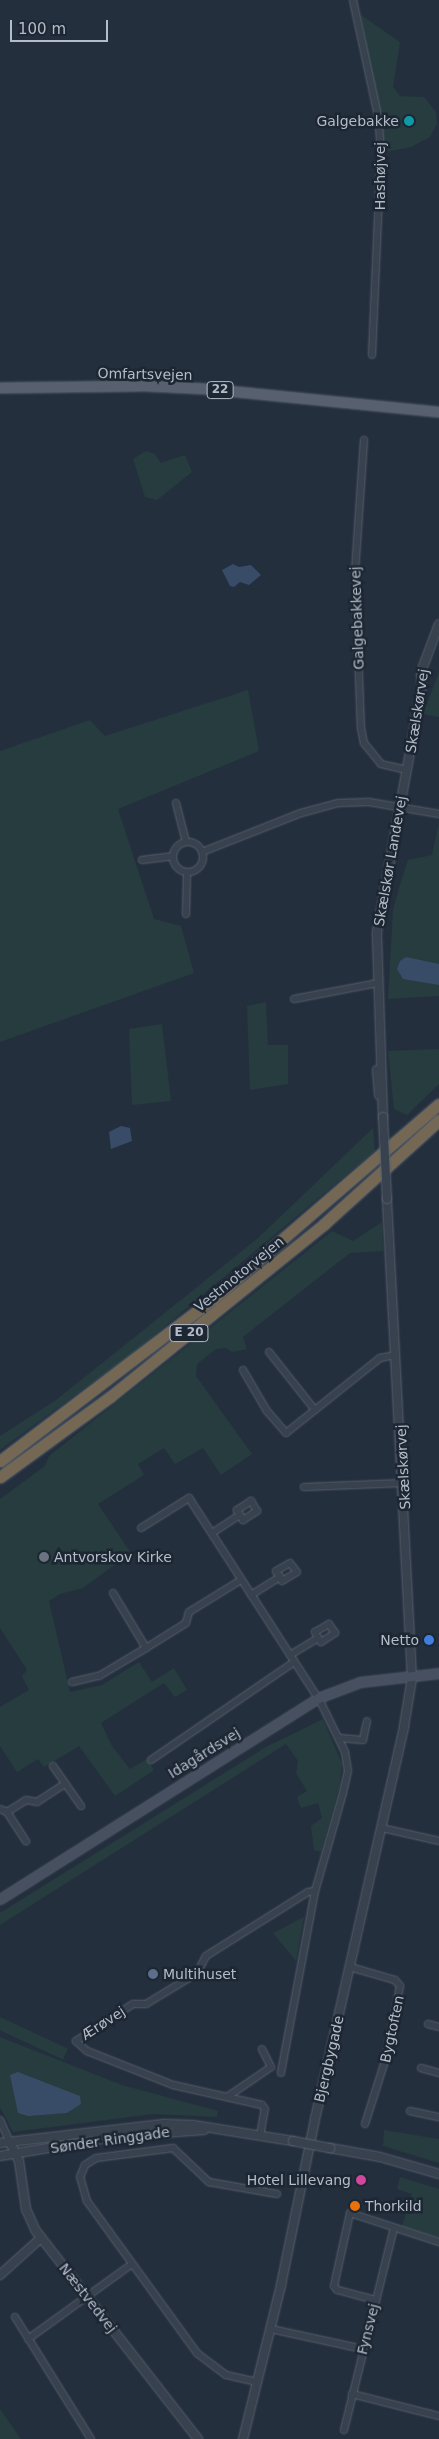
<!DOCTYPE html>
<html>
<head>
<meta charset="utf-8">
<style>
	body { margin:0 }
	#map { position:relative; width:439px; height:2439px; overflow:hidden; background:#242f3e; font-family:"DejaVu Sans",sans-serif }
	div>[style] { position:absolute }
	[style*='--x'] { left:calc(var(--x)*1px); top:calc(var(--y)*1px); width:calc(var(--w)*1px); rotate:calc(var(--a)*1deg) }
	.green>* { inset:0; background:#263c3f; transform-origin:0 0 }
	.water>* { inset:0; background:#394c67 }
	.roads { filter:drop-shadow(0 0 1px #565f6c) drop-shadow(0 0 1px #565f6c) }
	.minor>* { height:6px; margin:-3px; padding:0 3px; transform-origin:3px; border-radius:3px; background:#38414e }
	.minor>.ring { margin:-3px; padding:0; box-sizing:content-box; background:none; border:6px solid #38414e; border-radius:50% }
	.tertiary>* { height:8px; margin:-4px; padding:0 4px; transform-origin:4px; border-radius:4px; background:#38414e }
	.secondary>* { height:9px; margin:-4.5px; padding:0 4.5px; transform-origin:4.5px; border-radius:4.5px; background:#465061 }
	.primary>* { height:10px; margin:-5px; padding:0 5px; transform-origin:5px; border-radius:5px; background:#56606e }
	.motorway>* { height:11px; margin:-5.5px; padding:0 5.5px; transform-origin:5.5px; border-radius:5.5px; background:#746855 }
	.bridges { filter:drop-shadow(0 0 1px #565f6c) drop-shadow(0 0 1px #565f6c) }
	.tertiary-bridge>* { height:8px; margin:-4px; padding:0 4px; transform-origin:4px; border-radius:4px; background:#38414e }
	.dots>* { width:14px; height:14px; translate:-50% -50%; box-sizing:border-box; border:2px solid #1d2633; border-radius:50% }
	span { translate:-50% -50%; white-space:nowrap; text-align:center; line-height:1.15; -webkit-text-stroke:5px #1d2633; paint-order:stroke }
	.shield-label span { padding:1px 4px; background:#1d2633; border:1px solid; border-radius:4px; -webkit-text-stroke-width:0 }
	.shield-label { font-size:12px; color:#b4bcc9; font-weight:700 }
	.poi-label { font-size:14px; color:#b4bcc9 }
	.right { translate:-100% -50%; text-align:right }
	.left { translate:0 -50%; text-align:left }
	.street-label { font-size:14px; color:#b4bcc9 }
	.scale { position:absolute; left:10px; top:20px; width:98px; height:22px; box-sizing:border-box; border:2px solid #b4bcc9; border-top:0; padding-left:6px; font-size:15px; line-height:18px; white-space:nowrap; color:#b4bcc9; -webkit-text-stroke:4px #1d2633; paint-order:stroke }
</style>
</head>
<body>
<div id="map">
	<div class="green">
		<i style="clip-path:polygon(361px 15px,400px 42px,393px 87px,400px 96px,424px 97px,436px 112px,437px 124px,430px 137px,411px 147px,385px 152px)"></i>
		<i style="clip-path:polygon(146px 451px,155px 454px,161px 463px,185px 455px,192px 472px,157px 500px,145px 497px,133px 459px)"></i>
		<i style="clip-path:polygon(439px 672px,439px 717px,423px 714px)"></i>
		<i style="clip-path:polygon(248px 690px,259px 751px,118px 809px,154px 919px,181px 926px,194px 973px,0 1042px,0 751px,90px 720px,105px 736px)"></i>
		<i style="clip-path:polygon(439px 822px,439px 996px,388px 999px,393px 910px,398px 891px,408px 860px,432px 855px)"></i>
		<i style="clip-path:polygon(266px 1002px,268px 1045px,288px 1045px,288px 1084px,250px 1090px,247px 1006px)"></i>
		<i style="clip-path:polygon(162px 1024px,171px 1101px,132px 1105px,129px 1029px)"></i>
		<i style="clip-path:polygon(439px 1049px,439px 1084px,407px 1115px,394px 1109px,388px 1051px)"></i>
		<i style="clip-path:polygon(373px 1128px,375px 1151px,133px 1353px,0 1450px,0 1436px,56px 1400px,257px 1239px)"></i>
		<i style="clip-path:polygon(382px 1222px,383px 1251px,350px 1253px,243px 1337px,247px 1349px,232px 1352px,226px 1348px,216px 1349px,197px 1364px,196px 1376px,252px 1454px,221px 1475px,203px 1448px,175px 1464px,164px 1448px,138px 1464px,144px 1475px,98px 1504px,131px 1553px,83px 1588px,60px 1594px,49px 1601px,70px 1692px,102px 1685px,139px 1662px,152px 1682px,174px 1668px,187px 1690px,175px 1697px,164px 1683px,101px 1723px,112px 1746px,130px 1769px,147px 1759px,154px 1770px,115px 1796px,79px 1746px,44px 1767px,38px 1759px,17px 1772px,0 1746px,0 1707px,29px 1690px,22px 1676px,27px 1670px,0 1628px,0 1499px,45px 1466px,49px 1456px,332px 1231px,353px 1241px)"></i>
		<i style="clip-path:polygon(323px 1719px,342px 1764px,340px 1784px,321px 1852px,314px 1850px,311px 1826px,322px 1818px,318px 1803px,301px 1808px,297px 1797px,307px 1791px,296px 1773px,298px 1761px,286px 1744px,0 1925px,0 1913px,266px 1747px)"></i>
		<i style="clip-path:polygon(304px 1917px,296px 1961px,273px 1933px)"></i>
		<i style="left:0;top:2017px;width:75px;height:12px;rotate:25deg"></i>
		<i style="clip-path:polygon(0 2037px,122px 2085px,218px 2111px,217px 2117px,153px 2114px,13px 2132px,0 2107px)"></i>
		<i style="clip-path:polygon(384px 2130px,439px 2139px,439px 2163px,383px 2146px)"></i>
		<i style="clip-path:polygon(400px 2177px,439px 2189px,439px 2237px,402px 2226px,412px 2194px,397px 2189px)"></i>
		<i style="clip-path:polygon(0 2409px,21px 2439px,0 2439px)"></i>
	</div>
	<div class="water">
		<i style="clip-path:polygon(233px 564px,239px 567px,251px 565px,261px 575px,249px 585px,240px 582px,234px 587px,230px 586px,222px 570px)"></i>
		<i style="clip-path:polygon(406px 957px,439px 964px,439px 985px,403px 979px,397px 969px,400px 961px)"></i>
		<i style="clip-path:polygon(121px 1126px,130px 1128px,132px 1141px,111px 1149px,109px 1132px)"></i>
		<i style="clip-path:polygon(18px 2072px,80px 2096px,81px 2104px,67px 2113px,28px 2116px,18px 2113px,10px 2075px)"></i>
	</div>
	<div class="roads">
		<div class="minor">
			<i style="--x:353;--y:0;--w:119;--a:77.8"></i>
			<i style="--x:378;--y:116;--w:33;--a:85"></i>
			<i style="--x:381;--y:149;--w:206;--a:92.5"></i>
			<i style="--x:364;--y:440;--w:133;--a:93.9"></i>
			<i style="--x:355;--y:573;--w:155;--a:87.8"></i>
			<i style="--x:361;--y:728;--w:15;--a:79"></i>
			<i style="--x:364;--y:743;--w:27;--a:51"></i>
			<i style="--x:381;--y:764;--w:27;--a:13"></i>
			<i style="--x:176;--y:803;--w:40;--a:75.6"></i>
			<i class="ring" style="left:173px;top:842px;width:24px;height:24px"></i>
			<i style="--x:202;--y:852;--w:106;--a:-21.5"></i>
			<i style="--x:301;--y:813;--w:38;--a:-15"></i>
			<i style="--x:338;--y:803;--w:31;--a:-2"></i>
			<i style="--x:369;--y:802;--w:71;--a:9.7"></i>
			<i style="--x:142;--y:860;--w:31;--a:-7"></i>
			<i style="--x:186;--y:914;--w:42;--a:-88.6"></i>
			<i style="--x:294;--y:999;--w:86;--a:-10.8"></i>
			<i style="--x:269;--y:1352;--w:74;--a:51.6"></i>
			<i style="--x:243;--y:1370;--w:48;--a:59.7"></i>
			<i style="--x:267;--y:1411;--w:29;--a:49"></i>
			<i style="--x:286;--y:1433;--w:120;--a:-38.6"></i>
			<i style="--x:380;--y:1358;--w:15;--a:-11"></i>
			<i style="--x:304;--y:1487;--w:100;--a:-2.3"></i>
			<i style="--x:141;--y:1528;--w:57;--a:-32"></i>
			<i style="--x:189;--y:1498;--w:244;--a:57.2"></i>
			<i style="--x:321;--y:1703;--w:55;--a:63.9"></i>
			<i style="--x:345;--y:1752;--w:19;--a:81"></i>
			<i style="--x:348;--y:1771;--w:23;--a:103"></i>
			<i style="--x:343;--y:1793;--w:102;--a:105.9"></i>
			<i style="--x:315;--y:1891;--w:185;--a:100.6"></i>
			<i style="--x:212;--y:1533;--w:33;--a:-33"></i>
			<i style="--x:240;--y:1515;--w:6;--a:59"></i>
			<i style="--x:243;--y:1520;--w:17;--a:-33"></i>
			<i style="--x:257;--y:1511;--w:12;--a:-121"></i>
			<i style="--x:251;--y:1501;--w:17;--a:147"></i>
			<i style="--x:237;--y:1510;--w:6;--a:59"></i>
			<i style="--x:113;--y:1593;--w:64;--a:59"></i>
			<i style="--x:251;--y:1595;--w:34;--a:-32"></i>
			<i style="--x:280;--y:1577;--w:4;--a:63"></i>
			<i style="--x:282;--y:1581;--w:17;--a:-31"></i>
			<i style="--x:297;--y:1572;--w:11;--a:-128"></i>
			<i style="--x:290;--y:1563;--w:16;--a:150"></i>
			<i style="--x:276;--y:1571;--w:7;--a:56"></i>
			<i style="--x:290;--y:1655;--w:33;--a:-31"></i>
			<i style="--x:318;--y:1638;--w:5;--a:53"></i>
			<i style="--x:321;--y:1642;--w:17;--a:-33"></i>
			<i style="--x:335;--y:1633;--w:11;--a:-124"></i>
			<i style="--x:329;--y:1624;--w:16;--a:150"></i>
			<i style="--x:315;--y:1632;--w:7;--a:63"></i>
			<i style="--x:72;--y:1682;--w:28;--a:-13"></i>
			<i style="--x:99;--y:1676;--w:55;--a:-30.8"></i>
			<i style="--x:146;--y:1648;--w:47;--a:-32"></i>
			<i style="--x:186;--y:1623;--w:11;--a:-75"></i>
			<i style="--x:189;--y:1612;--w:61;--a:-31.6"></i>
			<i style="--x:339;--y:1738;--w:24;--a:5"></i>
			<i style="--x:363;--y:1740;--w:19;--a:-78"></i>
			<i style="--x:151;--y:1760;--w:173;--a:-34.4"></i>
			<i style="--x:53;--y:1766;--w:49;--a:55"></i>
			<i style="--x:0;--y:1809;--w:8;--a:23"></i>
			<i style="--x:7;--y:1812;--w:22;--a:-32"></i>
			<i style="--x:26;--y:1800;--w:11;--a:10"></i>
			<i style="--x:37;--y:1802;--w:33;--a:-33"></i>
			<i style="--x:7;--y:1812;--w:35;--a:57"></i>
			<i style="--x:382;--y:1828;--w:58;--a:12.8"></i>
			<i style="--x:350;--y:1967;--w:47;--a:16.1"></i>
			<i style="--x:395;--y:1980;--w:8;--a:50"></i>
			<i style="--x:400;--y:1986;--w:76;--a:101.3"></i>
			<i style="--x:385;--y:2061;--w:66;--a:107.6"></i>
			<i style="--x:428;--y:2024;--w:11;--a:15"></i>
			<i style="--x:421;--y:2068;--w:19;--a:16"></i>
			<i style="--x:227;--y:2097;--w:53;--a:-34.3"></i>
			<i style="--x:271;--y:2067;--w:20;--a:-117"></i>
			<i style="--x:410;--y:2111;--w:30;--a:12"></i>
			<i style="--x:0;--y:2120;--w:24;--a:66"></i>
			<i style="--x:260;--y:2136;--w:27;--a:-80"></i>
			<i style="--x:265;--y:2109;--w:5;--a:-127"></i>
			<i style="--x:262;--y:2105;--w:91;--a:-167.3"></i>
			<i style="--x:173;--y:2085;--w:92;--a:-158.4"></i>
			<i style="--x:87;--y:2051;--w:15;--a:-138"></i>
			<i style="--x:76;--y:2041;--w:68;--a:-33"></i>
			<i style="--x:133;--y:2004;--w:13;--a:0"></i>
			<i style="--x:146;--y:2004;--w:60;--a:-31.3"></i>
			<i style="--x:197;--y:1973;--w:19;--a:-62"></i>
			<i style="--x:206;--y:1956;--w:120;--a:-32.1"></i>
			<i style="--x:308;--y:1892;--w:7;--a:-8"></i>
			<i style="--x:375;--y:2300;--w:39;--a:-165"></i>
			<i style="--x:337;--y:2290;--w:5;--a:-127"></i>
			<i style="--x:334;--y:2286;--w:75;--a:-77.6"></i>
			<i style="--x:350;--y:2213;--w:94;--a:18"></i>
			<i style="--x:15;--y:2317;--w:144;--a:58.1"></i>
			<i style="--x:271;--y:2329;--w:94;--a:12.3"></i>
			<i style="--x:28;--y:2339;--w:128;--a:-35.8"></i>
			<i style="--x:257;--y:2382;--w:32;--a:-167"></i>
			<i style="--x:226;--y:2375;--w:36;--a:-143"></i>
			<i style="--x:197;--y:2353;--w:188;--a:-125.9"></i>
			<i style="--x:87;--y:2201;--w:25;--a:-106"></i>
			<i style="--x:80;--y:2177;--w:13;--a:-67"></i>
			<i style="--x:85;--y:2165;--w:13;--a:-32"></i>
			<i style="--x:96;--y:2158;--w:78;--a:-7.4"></i>
			<i style="--x:173;--y:2148;--w:50;--a:43.4"></i>
			<i style="--x:209;--y:2182;--w:69;--a:10"></i>
			<i style="--x:352;--y:2394;--w:90;--a:14.2"></i>
			<i style="--x:344;--y:2430;--w:208;--a:-76.1"></i>
		</div>
		<div class="tertiary">
			<i style="--x:377;--y:1070;--w:25;--a:85"></i>
			<i style="--x:383;--y:1117;--w:185;--a:-91.9"></i>
			<i style="--x:377;--y:932;--w:249;--a:-79.6"></i>
			<i style="--x:422;--y:687;--w:15;--a:-94"></i>
			<i style="--x:421;--y:672;--w:51;--a:-69.4"></i>
			<i style="--x:10;--y:2142;--w:21;--a:65"></i>
			<i style="--x:19;--y:2161;--w:49;--a:81.7"></i>
			<i style="--x:26;--y:2209;--w:24;--a:66"></i>
			<i style="--x:36;--y:2231;--w:264;--a:52.1"></i>
			<i style="--x:0;--y:2143;--w:165;--a:-6.6"></i>
			<i style="--x:164;--y:2124;--w:29;--a:2"></i>
			<i style="--x:193;--y:2125;--w:101;--a:9.1"></i>
			<i style="--x:330;--y:2148;--w:51;--a:10.2"></i>
			<i style="--x:380;--y:2157;--w:61;--a:16.1"></i>
			<i style="--x:0;--y:2156;--w:123;--a:-9.4"></i>
			<i style="--x:121;--y:2136;--w:83;--a:-4.1"></i>
			<i style="--x:0;--y:2275;--w:55;--a:-42.1"></i>
			<i style="--x:243;--y:2439;--w:159;--a:-76.1"></i>
			<i style="--x:281;--y:2285;--w:169;--a:-78.4"></i>
			<i style="--x:315;--y:2119;--w:403;--a:-77.2"></i>
			<i style="--x:404;--y:1726;--w:49;--a:-80.5"></i>
			<i style="--x:412;--y:1678;--w:480;--a:-93"></i>
		</div>
		<div class="secondary">
			<i style="--x:0;--y:1899;--w:376;--a:-32.3"></i>
			<i style="--x:318;--y:1698;--w:45;--a:-20.9"></i>
			<i style="--x:360;--y:1682;--w:80;--a:-6.5"></i>
		</div>
		<div class="primary">
			<i style="--x:0;--y:388;--w:145;--a:-0.8"></i>
			<i style="--x:145;--y:386;--w:62;--a:2.8"></i>
			<i style="--x:207;--y:389;--w:233;--a:5.7"></i>
		</div>
		<div class="motorway">
			<i style="--x:0;--y:1461;--w:268;--a:-37.3"></i>
			<i style="--x:213;--y:1299;--w:298;--a:-40.8"></i>
			<i style="--x:0;--y:1477;--w:137;--a:-36.1"></i>
			<i style="--x:111;--y:1396;--w:274;--a:-38.9"></i>
			<i style="--x:324;--y:1224;--w:155;--a:-42.1"></i>
		</div>
	</div>
	<div class="bridges">
		<div class="tertiary-bridge">
			<i style="--x:383;--y:1117;--w:82;--a:87.2"></i>
			<i style="--x:293;--y:2141;--w:38;--a:11"></i>
		</div>
	</div>
	<div class="dots">
		<i style="left:409px;top:121px;background:#0f9aa8"></i>
		<i style="left:44px;top:1557px;background:#6b7280"></i>
		<i style="left:429px;top:1640px;background:#3f7fe0"></i>
		<i style="left:153px;top:1974px;background:#5c6f8a"></i>
		<i style="left:361px;top:2180px;background:#d1479c"></i>
		<i style="left:355px;top:2206px;background:#e8710a"></i>
	</div>
	<div class="shield-label">
		<span style="left:220px;top:390px">22</span>
		<span style="left:189px;top:1333px">E 20</span>
	</div>
	<div class="poi-label">
		<span class="right" style="left:399px;top:121px">Galgebakke</span>
		<span class="left" style="left:54px;top:1557px">Antvorskov Kirke</span>
		<span class="right" style="left:419px;top:1640px">Netto</span>
		<span class="left" style="left:163px;top:1974px">Multihuset</span>
		<span class="right" style="left:351px;top:2180px">Hotel Lillevang</span>
		<span class="left" style="left:365px;top:2206px">Thorkild</span>
	</div>
	<div class="street-label">
		<span style="left:380px;top:176px;rotate:-90deg">Hashøjvej</span>
		<span style="left:145px;top:374px;rotate:1deg">Omfartsvejen</span>
		<span style="left:357px;top:618px;rotate:-92deg">Galgebakkevej</span>
		<span style="left:417px;top:711px;rotate:-81deg">Skælskørvej</span>
		<span style="left:390px;top:861px;rotate:-80deg">Skælskør Landevej</span>
		<span style="left:239px;top:1274px;rotate:-39deg">Vestmotorvejen</span>
		<span style="left:403px;top:1467px;rotate:-93deg">Skælskørvej</span>
		<span style="left:204px;top:1753px;rotate:-32deg">Idagårdsvej</span>
		<span style="left:103px;top:2023px;rotate:-33deg">Ærøvej</span>
		<span style="left:392px;top:2029px;rotate:-78deg">Bygtoften</span>
		<span style="left:329px;top:2059px;rotate:-77deg">Bjergbygade</span>
		<span style="left:110px;top:2140px;rotate:-8deg">Sønder Ringgade</span>
		<span style="left:88px;top:2298px;rotate:52deg">Næstvedvej</span>
		<span style="left:368px;top:2329px;rotate:-76deg">Fynsvej</span>
	</div>
	<div class="scale">100 m</div>
</div>
</body>
</html>
